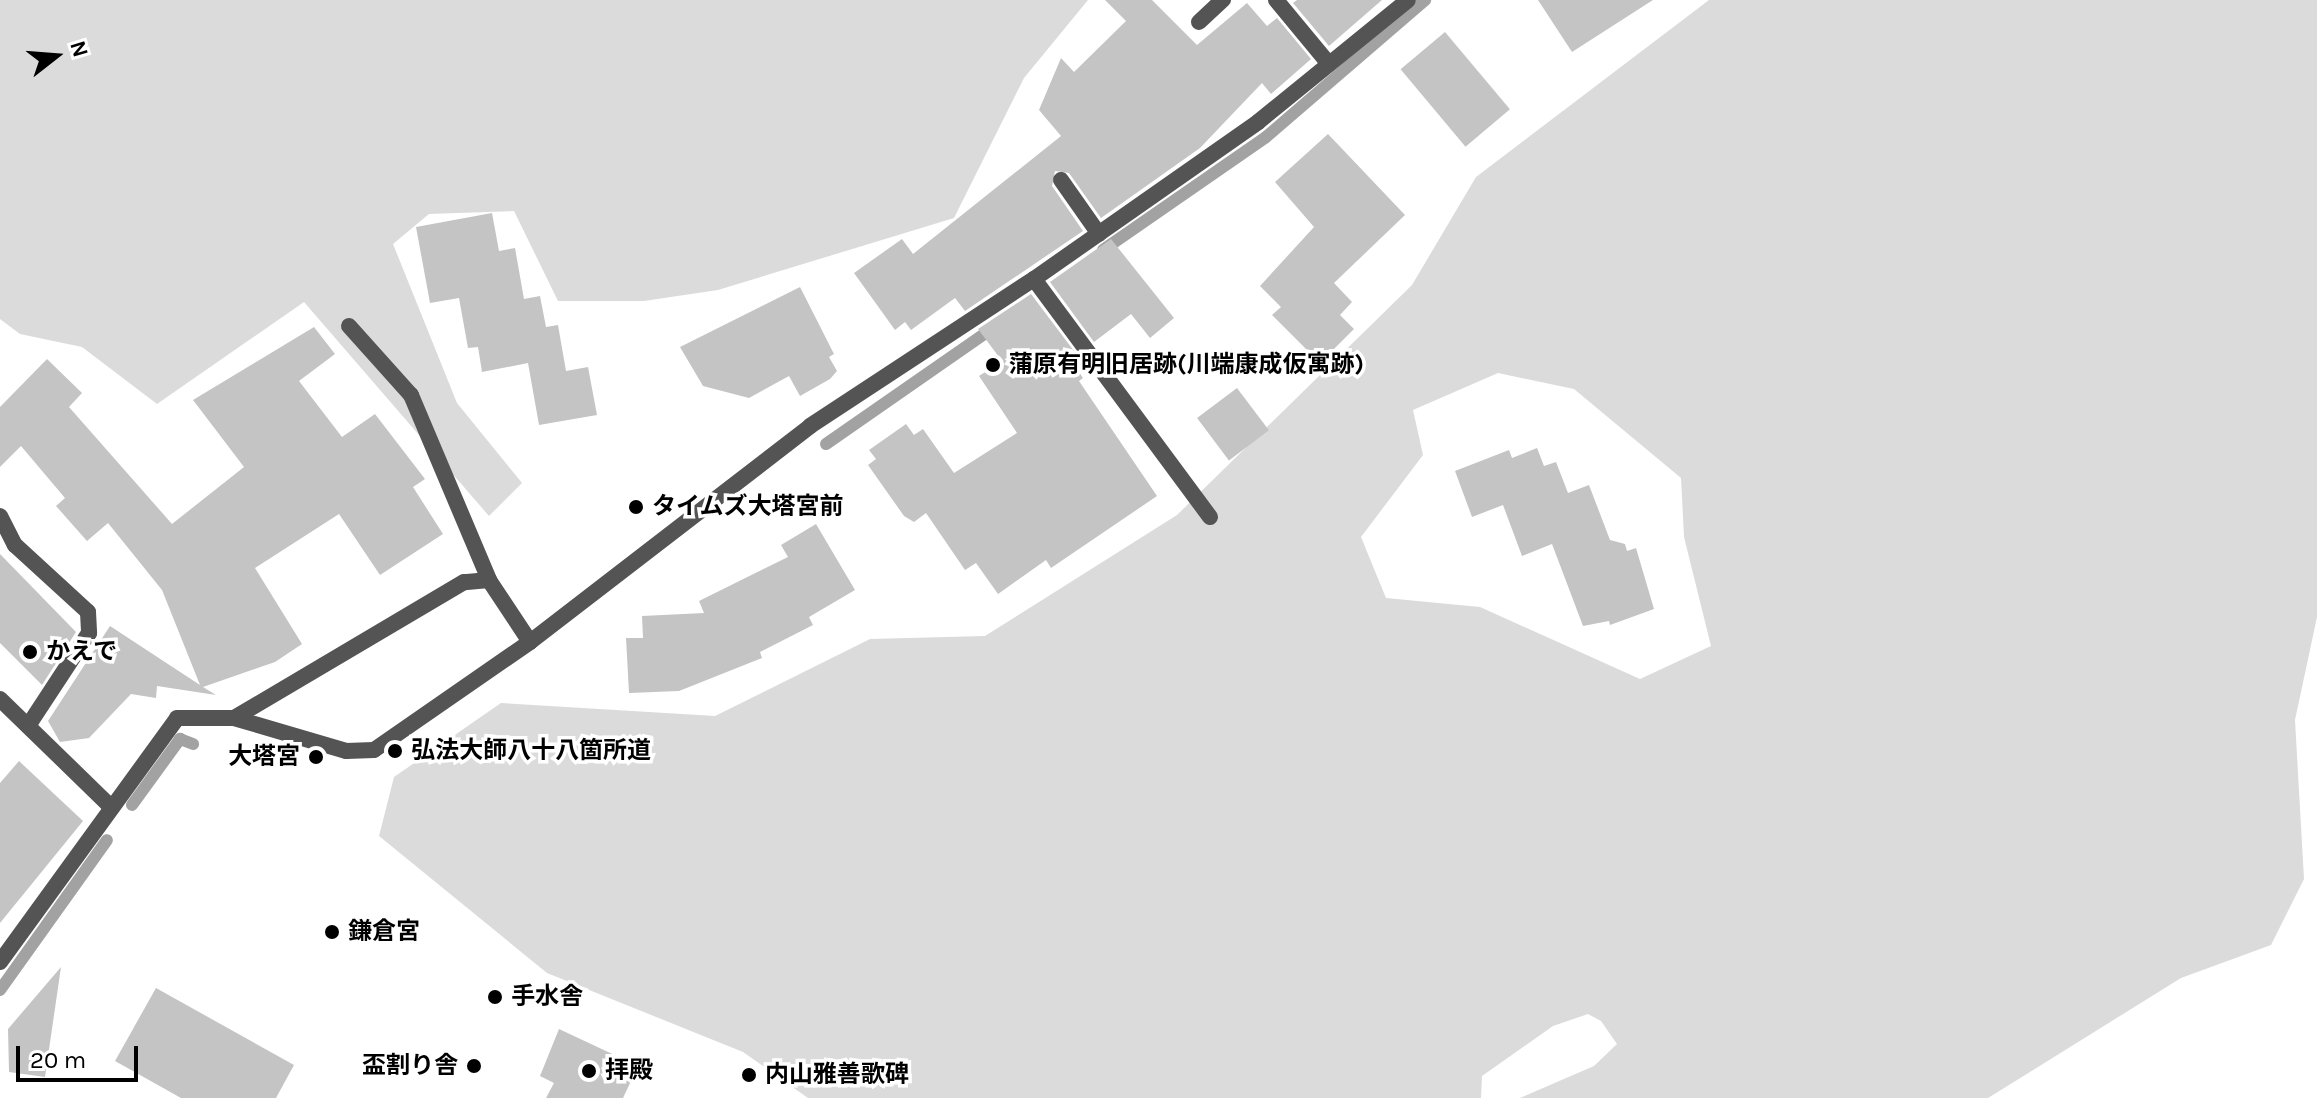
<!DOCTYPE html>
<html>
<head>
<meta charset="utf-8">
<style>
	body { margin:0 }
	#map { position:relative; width:2317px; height:1098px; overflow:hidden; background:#fff; font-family:Karla,"Noto Sans JP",sans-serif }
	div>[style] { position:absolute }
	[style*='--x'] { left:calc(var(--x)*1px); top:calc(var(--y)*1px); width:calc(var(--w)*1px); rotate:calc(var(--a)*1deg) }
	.green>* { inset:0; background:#dbdbdb }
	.stream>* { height:12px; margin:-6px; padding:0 6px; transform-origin:6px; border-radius:6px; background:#a2a2a2 }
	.building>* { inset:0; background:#c4c4c4; transform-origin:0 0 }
	.service>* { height:16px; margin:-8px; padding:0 8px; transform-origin:8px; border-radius:8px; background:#545454 }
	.minor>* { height:16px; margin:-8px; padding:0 8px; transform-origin:8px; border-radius:8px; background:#545454 }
	.dots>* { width:22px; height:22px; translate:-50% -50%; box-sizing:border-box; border:4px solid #fff; border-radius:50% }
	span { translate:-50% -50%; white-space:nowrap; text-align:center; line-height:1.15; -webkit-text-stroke:7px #fff; paint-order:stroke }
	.poi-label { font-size:24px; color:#000; font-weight:700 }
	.left { translate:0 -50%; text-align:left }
	.right { translate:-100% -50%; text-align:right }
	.north { position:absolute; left:16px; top:16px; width:80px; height:80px; -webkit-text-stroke:6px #fff; paint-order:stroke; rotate:73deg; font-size:22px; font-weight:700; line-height:32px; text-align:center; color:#000 }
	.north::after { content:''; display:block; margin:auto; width:28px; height:36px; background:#000; clip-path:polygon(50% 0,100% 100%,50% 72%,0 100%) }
	.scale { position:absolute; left:16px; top:1046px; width:122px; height:36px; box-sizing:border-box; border:4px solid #000; border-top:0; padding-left:10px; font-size:24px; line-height:28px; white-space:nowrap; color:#000; -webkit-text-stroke:6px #fff; paint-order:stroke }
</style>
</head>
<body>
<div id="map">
	<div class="green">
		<i style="clip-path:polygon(0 0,1088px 0,1024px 78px,954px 218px,718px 290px,644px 301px,558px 301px,514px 211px,429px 214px,393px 244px,457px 403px,522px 483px,489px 516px,304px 302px,157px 404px,82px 347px,20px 334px,0 319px)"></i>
		<i style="clip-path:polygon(evenodd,1709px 0,2317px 0,2317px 617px,2295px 720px,2304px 879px,2271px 945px,2181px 978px,1988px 1098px,1520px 1098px,1594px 1066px,1617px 1044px,1601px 1021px,1588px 1014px,1553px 1026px,1482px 1076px,1481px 1098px,808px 1098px,743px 1052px,547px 973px,379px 836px,394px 777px,501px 703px,715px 716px,870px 639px,985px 636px,1177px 515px,1412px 285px,1476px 177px,1709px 0,1498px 373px,1574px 389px,1681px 478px,1684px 537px,1711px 646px,1640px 679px,1480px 607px,1386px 598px,1361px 537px,1423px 455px,1413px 410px,1498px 373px)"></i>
	</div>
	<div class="stream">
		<i style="--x:1103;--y:250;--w:198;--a:-34.7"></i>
		<i style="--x:1266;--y:137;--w:210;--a:-40.7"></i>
		<i style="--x:826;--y:444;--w:207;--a:-34.8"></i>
		<i style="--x:132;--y:805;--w:82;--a:-54"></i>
		<i style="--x:180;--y:739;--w:14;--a:21"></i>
		<i style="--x:0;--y:990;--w:184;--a:-54.5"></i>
	</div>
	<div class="building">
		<i style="clip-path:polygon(1105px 0,1152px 0,1197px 45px,1247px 3px,1267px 26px,1277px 18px,1311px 59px,1271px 94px,1262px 83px,1200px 148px,1101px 218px,1069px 173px,1055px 171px,1052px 186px,1083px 231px,965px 311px,955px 298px,911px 330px,905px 322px,895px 330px,854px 273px,902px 239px,913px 254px,1061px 136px,1039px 110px,1061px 58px,1074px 72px,1126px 21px)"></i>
		<i style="clip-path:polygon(1297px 0,1382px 0,1329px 46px,1293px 3px)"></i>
		<i style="clip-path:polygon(1538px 0,1653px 0,1572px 52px)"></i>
		<i style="left:1445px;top:32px;width:101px;height:58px;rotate:50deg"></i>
		<i style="clip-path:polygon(1328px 134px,1405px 215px,1334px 283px,1352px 302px,1340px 315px,1354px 329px,1320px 363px,1272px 315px,1281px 307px,1260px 286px,1314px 227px,1275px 182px)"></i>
		<i style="clip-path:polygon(492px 213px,499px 251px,515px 248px,524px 299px,540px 296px,546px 327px,558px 325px,566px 371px,588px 367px,597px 415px,539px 425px,528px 363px,482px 372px,478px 347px,468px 348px,459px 298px,430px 303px,416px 227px)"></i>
		<i style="clip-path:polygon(1111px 239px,1174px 318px,1150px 338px,1131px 314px,1094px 342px,1050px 282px)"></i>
		<i style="clip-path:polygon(800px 287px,834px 354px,829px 357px,837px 371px,830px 379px,800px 396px,789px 376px,749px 398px,703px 386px,680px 347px)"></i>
		<i style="clip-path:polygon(1031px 294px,1077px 355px,1071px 360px,1083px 378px,1079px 381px,1157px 496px,1051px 568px,1046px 560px,998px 594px,976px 563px,965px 570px,926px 513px,914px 522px,904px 516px,868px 465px,876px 459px,869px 450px,906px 424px,914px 435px,923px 429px,954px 473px,1017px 433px,979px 376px,1002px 361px,978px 329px)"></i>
		<i style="clip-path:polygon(314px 327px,335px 354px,299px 381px,342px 437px,375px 414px,425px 479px,413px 487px,443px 534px,380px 575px,339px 514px,255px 568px,302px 644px,275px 662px,203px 687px,216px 695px,157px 686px,156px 698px,131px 694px,89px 738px,60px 742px,48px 721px,110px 626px,200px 685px,162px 590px,108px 523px,87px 541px,56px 506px,65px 498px,21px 446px,0 467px,0 407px,47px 359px,82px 393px,69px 407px,172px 524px,244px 467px,193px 400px)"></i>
		<i style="left:1237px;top:388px;width:53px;height:50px;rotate:53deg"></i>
		<i style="clip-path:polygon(1537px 448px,1544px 466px,1556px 462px,1568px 493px,1589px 485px,1610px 540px,1625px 544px,1627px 551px,1636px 548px,1654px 609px,1610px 625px,1609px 621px,1583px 626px,1552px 544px,1522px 556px,1503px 505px,1472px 517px,1455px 471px,1509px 450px,1512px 458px)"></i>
		<i style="clip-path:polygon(816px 524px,855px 590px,809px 617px,813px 625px,760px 652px,762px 658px,679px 691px,629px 693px,626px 638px,643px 638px,642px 616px,704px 613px,699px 601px,788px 557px,781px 545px)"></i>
		<i style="clip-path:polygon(0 554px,76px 632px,42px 685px,0 643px)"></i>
		<i style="clip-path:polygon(19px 761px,83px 821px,0 923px,0 783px)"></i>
		<i style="clip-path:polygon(61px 967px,45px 1077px,9px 1072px,8px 1029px)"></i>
		<i style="clip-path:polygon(156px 988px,294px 1065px,276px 1098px,181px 1098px,115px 1061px)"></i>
		<i style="clip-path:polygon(559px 1029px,638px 1066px,623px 1098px,546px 1098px,554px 1083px,540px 1076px)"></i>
	</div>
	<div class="service">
		<i style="--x:1276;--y:0;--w:83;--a:50.4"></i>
		<i style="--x:1199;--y:22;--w:33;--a:-43"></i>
		<i style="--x:1061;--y:180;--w:66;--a:54.9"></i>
		<i style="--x:349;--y:326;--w:93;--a:48.1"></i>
		<i style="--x:411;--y:395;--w:201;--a:67.1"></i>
		<i style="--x:0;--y:516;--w:33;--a:63"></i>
		<i style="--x:15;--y:545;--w:99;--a:42.5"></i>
		<i style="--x:88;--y:612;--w:21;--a:87"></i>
		<i style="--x:89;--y:633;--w:111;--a:123.3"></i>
		<i style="--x:1210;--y:517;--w:296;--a:-126.5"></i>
		<i style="--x:1034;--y:279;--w:274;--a:-35"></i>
		<i style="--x:1258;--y:122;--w:193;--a:-39.1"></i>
	</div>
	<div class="minor">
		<i style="--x:530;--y:642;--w:354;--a:-37.6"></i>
		<i style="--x:810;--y:426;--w:268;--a:-33.3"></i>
		<i style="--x:0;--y:699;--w:153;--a:44.2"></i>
		<i style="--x:0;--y:962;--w:301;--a:-54"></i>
		<i style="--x:177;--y:718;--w:57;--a:0"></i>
		<i style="--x:234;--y:718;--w:117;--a:16.4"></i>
		<i style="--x:346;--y:751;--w:28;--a:-2"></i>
		<i style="--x:374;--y:750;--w:190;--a:-34.7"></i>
		<i style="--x:530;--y:642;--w:74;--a:-123.5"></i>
		<i style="--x:489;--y:580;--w:25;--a:175"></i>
		<i style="--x:464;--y:582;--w:267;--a:149.4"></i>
	</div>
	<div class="dots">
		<i style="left:993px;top:365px;background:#000"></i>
		<i style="left:636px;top:507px;background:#000"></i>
		<i style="left:30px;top:652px;background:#000"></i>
		<i style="left:395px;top:751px;background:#000"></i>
		<i style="left:316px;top:757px;background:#000"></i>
		<i style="left:332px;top:932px;background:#000"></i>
		<i style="left:495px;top:997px;background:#000"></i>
		<i style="left:474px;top:1066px;background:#000"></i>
		<i style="left:589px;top:1071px;background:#000"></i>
		<i style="left:749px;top:1075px;background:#000"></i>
	</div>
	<div class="poi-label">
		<span class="left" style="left:1009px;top:365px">蒲原有明旧居跡(川端康成仮寓跡)</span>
		<span class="left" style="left:652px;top:507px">タイムズ大塔宮前</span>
		<span class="left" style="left:46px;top:652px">かえで</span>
		<span class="left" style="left:411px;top:751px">弘法大師八十八箇所道</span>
		<span class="right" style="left:300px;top:757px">大塔宮</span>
		<span class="left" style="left:348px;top:932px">鎌倉宮</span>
		<span class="left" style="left:511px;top:997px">手水舎</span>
		<span class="right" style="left:458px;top:1066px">盃割り舎</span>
		<span class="left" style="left:605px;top:1071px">拝殿</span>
		<span class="left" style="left:765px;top:1075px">内山雅善歌碑</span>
	</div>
	<div class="north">N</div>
	<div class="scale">20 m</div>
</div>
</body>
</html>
